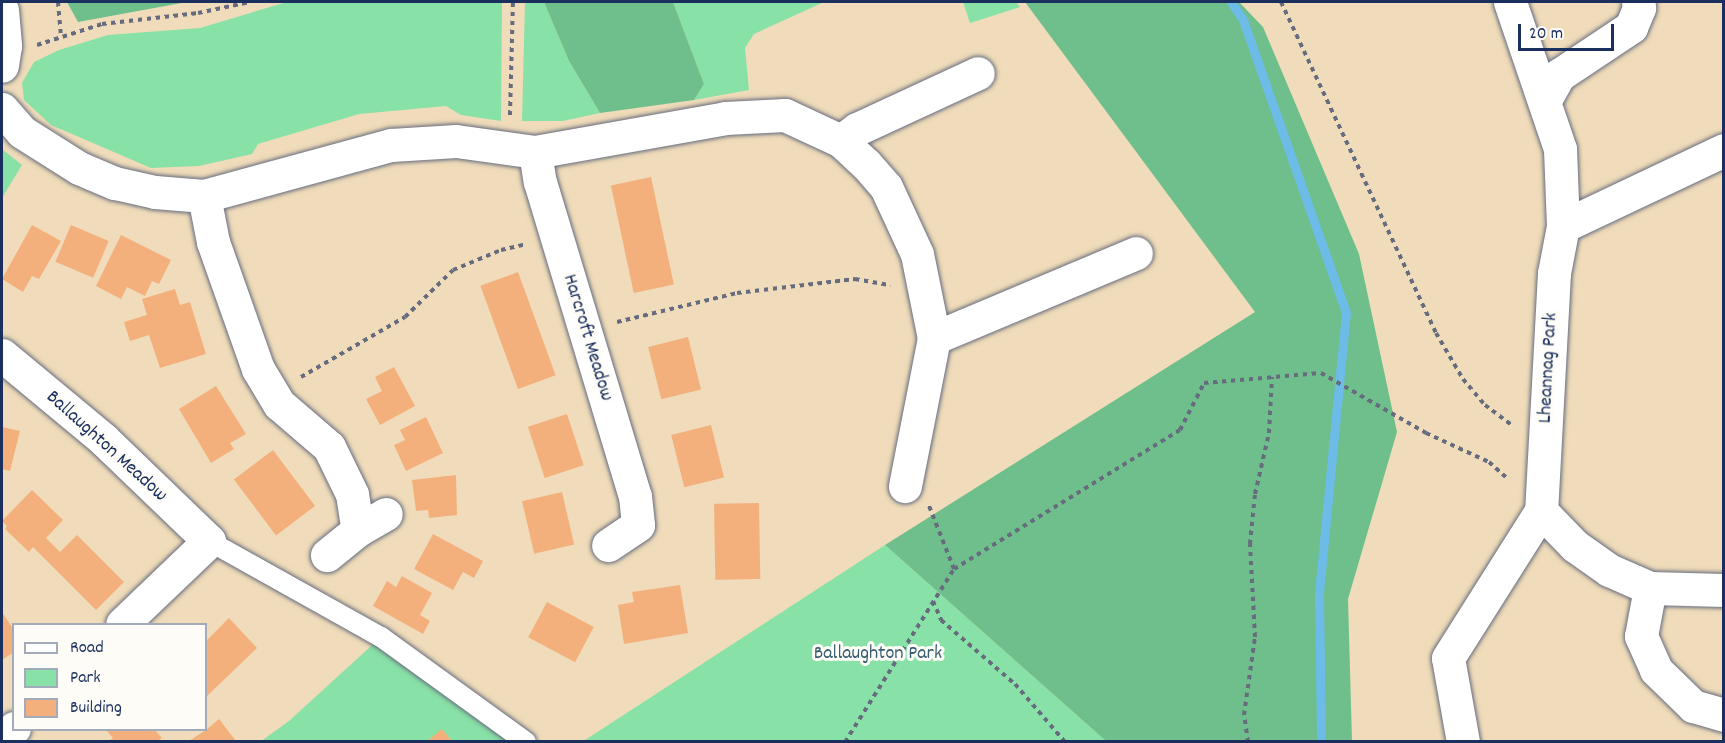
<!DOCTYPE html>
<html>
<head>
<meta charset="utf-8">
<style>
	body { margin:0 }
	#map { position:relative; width:1725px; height:743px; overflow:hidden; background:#f0dcba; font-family:Dekko,sans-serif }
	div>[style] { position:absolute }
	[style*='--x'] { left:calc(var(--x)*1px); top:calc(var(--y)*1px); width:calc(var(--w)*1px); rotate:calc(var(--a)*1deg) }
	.green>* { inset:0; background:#88e1a6 }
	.forest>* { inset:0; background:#6ebf8b }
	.stream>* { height:9px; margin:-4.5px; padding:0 4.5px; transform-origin:4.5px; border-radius:4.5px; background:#6cbce7 }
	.building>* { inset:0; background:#f3b07d; transform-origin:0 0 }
	.path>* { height:4px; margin-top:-2px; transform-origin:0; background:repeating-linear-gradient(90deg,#666c7e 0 4.5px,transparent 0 9px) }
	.roads { filter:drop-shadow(0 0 2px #666c7e) drop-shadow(0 0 2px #666c7e) }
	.lane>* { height:20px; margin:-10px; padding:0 10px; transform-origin:10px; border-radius:10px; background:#fff }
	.street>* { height:33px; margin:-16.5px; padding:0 16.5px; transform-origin:16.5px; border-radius:16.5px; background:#fff }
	span { translate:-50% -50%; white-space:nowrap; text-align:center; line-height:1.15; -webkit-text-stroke:6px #fdfcf7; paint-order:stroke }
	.street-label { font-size:20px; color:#1b2f5e }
	.park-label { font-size:20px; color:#365c70 }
	.frame { position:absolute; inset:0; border:3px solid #1b2f5e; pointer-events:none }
	.legend { position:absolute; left:12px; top:623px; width:195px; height:108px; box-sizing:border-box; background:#fdfcf7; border:2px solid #a3aaba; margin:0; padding:8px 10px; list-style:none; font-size:18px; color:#1b2f5e }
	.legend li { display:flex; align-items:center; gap:12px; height:30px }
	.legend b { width:30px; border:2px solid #a3aaba }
	.scale { position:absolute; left:1518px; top:24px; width:96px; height:27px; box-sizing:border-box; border:3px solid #1b2f5e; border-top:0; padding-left:8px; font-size:18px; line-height:21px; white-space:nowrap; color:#1b2f5e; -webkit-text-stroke:4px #fdfcf7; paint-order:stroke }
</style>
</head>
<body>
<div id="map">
	<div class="green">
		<i style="clip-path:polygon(287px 2px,502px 2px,501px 121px,461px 115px,446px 106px,359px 114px,258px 144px,252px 154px,199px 166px,151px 168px,51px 125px,24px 100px,22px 83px,34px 62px,59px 50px,108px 35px,200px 28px)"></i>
		<i style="clip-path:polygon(525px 2px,544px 2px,569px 61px,600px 113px,563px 121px,522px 121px)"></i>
		<i style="clip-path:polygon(673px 2px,824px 2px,754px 34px,745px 48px,749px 90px,694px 100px,704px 84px)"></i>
		<i style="clip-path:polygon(963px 2px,1016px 2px,1020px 7px,970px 23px)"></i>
		<i style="clip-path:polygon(2px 149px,22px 165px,2px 198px)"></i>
		<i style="clip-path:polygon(885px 545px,1106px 741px,582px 742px)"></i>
		<i style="clip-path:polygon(381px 637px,526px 742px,260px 742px,289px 721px)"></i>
	</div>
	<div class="forest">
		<i style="clip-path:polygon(67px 2px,187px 2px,78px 22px)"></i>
		<i style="clip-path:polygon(544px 2px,673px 2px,704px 84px,694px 100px,600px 113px,569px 61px)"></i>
		<i style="clip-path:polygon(1025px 2px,1239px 2px,1263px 27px,1359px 254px,1397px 432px,1348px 599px,1352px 741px,1106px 741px,885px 545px,1255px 312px)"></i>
	</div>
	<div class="stream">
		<i style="--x:1231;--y:2;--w:22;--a:56"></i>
		<i style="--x:1243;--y:20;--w:310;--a:70.6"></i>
		<i style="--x:1346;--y:312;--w:283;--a:95.5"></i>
		<i style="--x:1319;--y:594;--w:148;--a:89.2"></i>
	</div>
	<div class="building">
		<i style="left:651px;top:177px;width:110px;height:41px;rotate:78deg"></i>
		<i style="clip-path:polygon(32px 225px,61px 241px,39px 279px,32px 276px,23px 292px,2px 279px)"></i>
		<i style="left:71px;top:225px;width:41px;height:40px;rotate:23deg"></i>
		<i style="clip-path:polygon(121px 235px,171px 260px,159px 284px,152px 281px,145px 296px,127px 287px,121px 299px,96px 286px)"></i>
		<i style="left:518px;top:272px;width:110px;height:40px;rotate:70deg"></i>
		<i style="clip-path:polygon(175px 289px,180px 305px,190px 302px,206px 354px,160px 368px,149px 335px,130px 341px,124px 322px,147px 315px,142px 299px)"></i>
		<i style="left:688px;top:337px;width:54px;height:41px;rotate:76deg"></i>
		<i style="clip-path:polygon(394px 367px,415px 406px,380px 425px,366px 399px,382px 391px,375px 377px)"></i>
		<i style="clip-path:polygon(216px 386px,246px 434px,230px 443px,234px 449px,211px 463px,179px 409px)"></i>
		<i style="left:567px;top:414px;width:54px;height:41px;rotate:72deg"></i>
		<i style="clip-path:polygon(426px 417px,443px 453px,406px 471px,394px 445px,405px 440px,400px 430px)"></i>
		<i style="left:711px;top:425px;width:54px;height:41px;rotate:76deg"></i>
		<i style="clip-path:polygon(2px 427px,20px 431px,10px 471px,2px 469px)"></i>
		<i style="left:273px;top:450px;width:70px;height:49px;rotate:53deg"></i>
		<i style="clip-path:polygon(456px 475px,457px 515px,429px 518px,428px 510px,416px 511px,412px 480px)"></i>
		<i style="clip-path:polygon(32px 490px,63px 520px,46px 538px,60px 552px,77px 535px,124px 582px,96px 610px,33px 547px,29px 552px,5px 529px,7px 526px,2px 521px)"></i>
		<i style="left:562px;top:492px;width:54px;height:41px;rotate:77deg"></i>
		<i style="left:759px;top:503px;width:76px;height:45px;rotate:89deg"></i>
		<i style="clip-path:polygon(433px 534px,483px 561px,474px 578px,463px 572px,453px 590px,414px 569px)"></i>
		<i style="clip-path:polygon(402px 576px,432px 593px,420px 615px,430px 621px,423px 634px,373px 606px,387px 581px,396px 587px)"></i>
		<i style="clip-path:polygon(680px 585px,688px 633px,624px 644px,618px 605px,634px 602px,632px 592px)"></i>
		<i style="left:547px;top:602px;width:53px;height:40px;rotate:28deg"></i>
		<i style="clip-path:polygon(2px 612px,14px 630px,14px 652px,2px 660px)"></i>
		<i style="clip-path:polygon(229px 618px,257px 648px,206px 697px,206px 641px)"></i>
		<i style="clip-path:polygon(219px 719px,236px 741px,189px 741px,206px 730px)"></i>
		<i style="clip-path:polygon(442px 729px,452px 741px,427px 741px)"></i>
		<i style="clip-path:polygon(106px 730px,155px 730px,162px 738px,157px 741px,109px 741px,113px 738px)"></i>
	</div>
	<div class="path">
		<i style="--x:58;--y:2;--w:36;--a:85"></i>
		<i style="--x:1281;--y:2;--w:365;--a:64.9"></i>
		<i style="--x:1436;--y:333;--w:53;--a:59.6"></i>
		<i style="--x:1463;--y:379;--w:34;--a:50"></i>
		<i style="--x:1485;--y:405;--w:34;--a:37"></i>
		<i style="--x:37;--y:45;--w:68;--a:-17.9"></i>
		<i style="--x:102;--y:24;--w:97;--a:-6.5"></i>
		<i style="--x:198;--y:13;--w:53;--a:-11.9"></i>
		<i style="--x:510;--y:115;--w:113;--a:-88.5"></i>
		<i style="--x:617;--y:322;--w:123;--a:-13.6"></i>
		<i style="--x:737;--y:293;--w:119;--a:-6.8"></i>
		<i style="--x:855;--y:279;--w:36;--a:10"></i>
		<i style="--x:301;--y:377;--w:120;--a:-30"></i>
		<i style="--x:405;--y:317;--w:67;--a:-44.4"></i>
		<i style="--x:453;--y:270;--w:52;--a:-22.6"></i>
		<i style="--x:501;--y:250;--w:26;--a:-13"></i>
		<i style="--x:954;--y:569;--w:265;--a:-31.6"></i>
		<i style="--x:1180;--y:430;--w:53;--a:-62.9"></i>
		<i style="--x:1204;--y:383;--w:117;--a:-4.9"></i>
		<i style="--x:1321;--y:373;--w:121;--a:29.7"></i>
		<i style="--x:1426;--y:433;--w:69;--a:24.7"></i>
		<i style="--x:1489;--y:462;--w:27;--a:42"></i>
		<i style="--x:933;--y:601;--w:21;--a:67"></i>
		<i style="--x:941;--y:620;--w:98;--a:40.9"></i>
		<i style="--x:1015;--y:684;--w:77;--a:49.2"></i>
		<i style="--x:845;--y:742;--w:204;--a:-57.8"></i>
		<i style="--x:954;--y:569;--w:68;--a:-111.6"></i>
		<i style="--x:1248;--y:742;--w:27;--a:-98"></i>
		<i style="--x:1244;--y:715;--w:79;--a:-82"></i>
		<i style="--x:1255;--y:637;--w:93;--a:-93.1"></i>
		<i style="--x:1250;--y:544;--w:50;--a:-84.3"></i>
		<i style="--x:1255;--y:494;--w:63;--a:-77.1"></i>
		<i style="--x:1269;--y:433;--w:56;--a:-86.9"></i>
	</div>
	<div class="roads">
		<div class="lane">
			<i style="--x:209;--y:541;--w:197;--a:29.2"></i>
			<i style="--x:381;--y:637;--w:179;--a:35.9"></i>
		</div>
		<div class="street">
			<i style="--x:1510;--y:2;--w:155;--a:71.2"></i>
			<i style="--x:1560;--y:149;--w:77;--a:87.8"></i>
			<i style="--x:2;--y:10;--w:36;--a:85"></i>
			<i style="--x:5;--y:46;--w:20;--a:99"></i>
			<i style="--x:1545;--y:100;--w:29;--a:-61"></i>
			<i style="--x:1559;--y:75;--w:87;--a:-33.7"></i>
			<i style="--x:1631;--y:27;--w:21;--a:-67"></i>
			<i style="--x:1639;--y:8;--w:6;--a:-99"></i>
			<i style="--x:2;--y:109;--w:30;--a:49"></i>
			<i style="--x:22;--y:132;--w:67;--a:32.3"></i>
			<i style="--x:79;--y:168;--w:39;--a:23"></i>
			<i style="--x:115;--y:183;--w:41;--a:12.7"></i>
			<i style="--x:155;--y:192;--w:49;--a:4.7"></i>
			<i style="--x:204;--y:196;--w:194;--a:-15.3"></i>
			<i style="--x:391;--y:145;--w:65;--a:-3.5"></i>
			<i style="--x:456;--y:141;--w:80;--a:7.9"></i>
			<i style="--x:535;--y:152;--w:193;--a:-10.1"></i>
			<i style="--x:725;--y:118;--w:60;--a:-2.9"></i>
			<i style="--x:785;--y:115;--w:62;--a:24.9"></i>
			<i style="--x:841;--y:141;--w:34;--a:43"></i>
			<i style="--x:866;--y:164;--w:30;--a:49"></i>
			<i style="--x:886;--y:187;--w:74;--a:65.2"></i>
			<i style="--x:917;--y:254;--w:86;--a:78.6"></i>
			<i style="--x:934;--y:338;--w:151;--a:101.1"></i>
			<i style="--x:841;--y:141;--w:20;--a:-37"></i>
			<i style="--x:857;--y:129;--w:133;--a:-24.8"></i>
			<i style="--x:1724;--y:150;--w:178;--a:154.7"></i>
			<i style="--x:1563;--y:226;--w:48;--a:100.8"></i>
			<i style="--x:1554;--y:273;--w:238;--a:93.1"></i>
			<i style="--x:1541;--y:511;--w:49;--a:45.8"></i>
			<i style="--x:1575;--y:546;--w:42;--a:35.2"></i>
			<i style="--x:1609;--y:570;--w:45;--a:23.7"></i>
			<i style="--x:1650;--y:588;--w:74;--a:1.5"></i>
			<i style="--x:535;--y:152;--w:30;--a:81"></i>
			<i style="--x:540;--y:182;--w:328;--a:73.2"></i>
			<i style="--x:635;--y:496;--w:29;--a:84"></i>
			<i style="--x:638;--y:525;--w:36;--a:146"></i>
			<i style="--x:204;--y:196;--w:47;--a:78.9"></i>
			<i style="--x:213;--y:242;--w:135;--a:70.5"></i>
			<i style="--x:258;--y:369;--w:41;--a:59"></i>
			<i style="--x:279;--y:404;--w:66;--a:40.7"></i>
			<i style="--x:329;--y:447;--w:52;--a:63.9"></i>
			<i style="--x:352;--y:494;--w:36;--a:81"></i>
			<i style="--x:358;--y:530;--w:40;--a:141"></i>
			<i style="--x:934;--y:338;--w:219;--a:-22.8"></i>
			<i style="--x:2;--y:355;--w:131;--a:39.7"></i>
			<i style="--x:103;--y:439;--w:147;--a:43.9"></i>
			<i style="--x:209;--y:541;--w:120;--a:136.3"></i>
			<i style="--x:358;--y:530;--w:32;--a:-30"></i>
			<i style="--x:1650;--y:588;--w:49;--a:100.6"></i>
			<i style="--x:1641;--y:636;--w:37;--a:66"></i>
			<i style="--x:1656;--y:670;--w:52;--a:44.2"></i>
			<i style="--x:1693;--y:706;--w:32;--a:16"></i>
			<i style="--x:2;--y:740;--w:17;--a:-45"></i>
			<i style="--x:1463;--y:742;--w:85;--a:-100.1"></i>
			<i style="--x:1448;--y:658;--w:174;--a:-57.7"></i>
		</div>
	</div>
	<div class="street-label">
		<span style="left:587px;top:338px;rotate:73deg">Harcroft Meadow</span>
		<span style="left:1549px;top:368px;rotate:-87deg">Lheannag Park</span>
		<span style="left:106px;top:447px;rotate:42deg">Ballaughton Meadow</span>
	</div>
	<div class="park-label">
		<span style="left:878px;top:654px">Ballaughton Park</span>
	</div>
	<div class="frame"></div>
	<ul class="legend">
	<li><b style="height:8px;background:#fff"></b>Road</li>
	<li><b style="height:16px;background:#88e1a6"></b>Park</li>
	<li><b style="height:16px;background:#f3b07d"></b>Building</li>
	</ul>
	<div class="scale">20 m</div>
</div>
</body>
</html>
